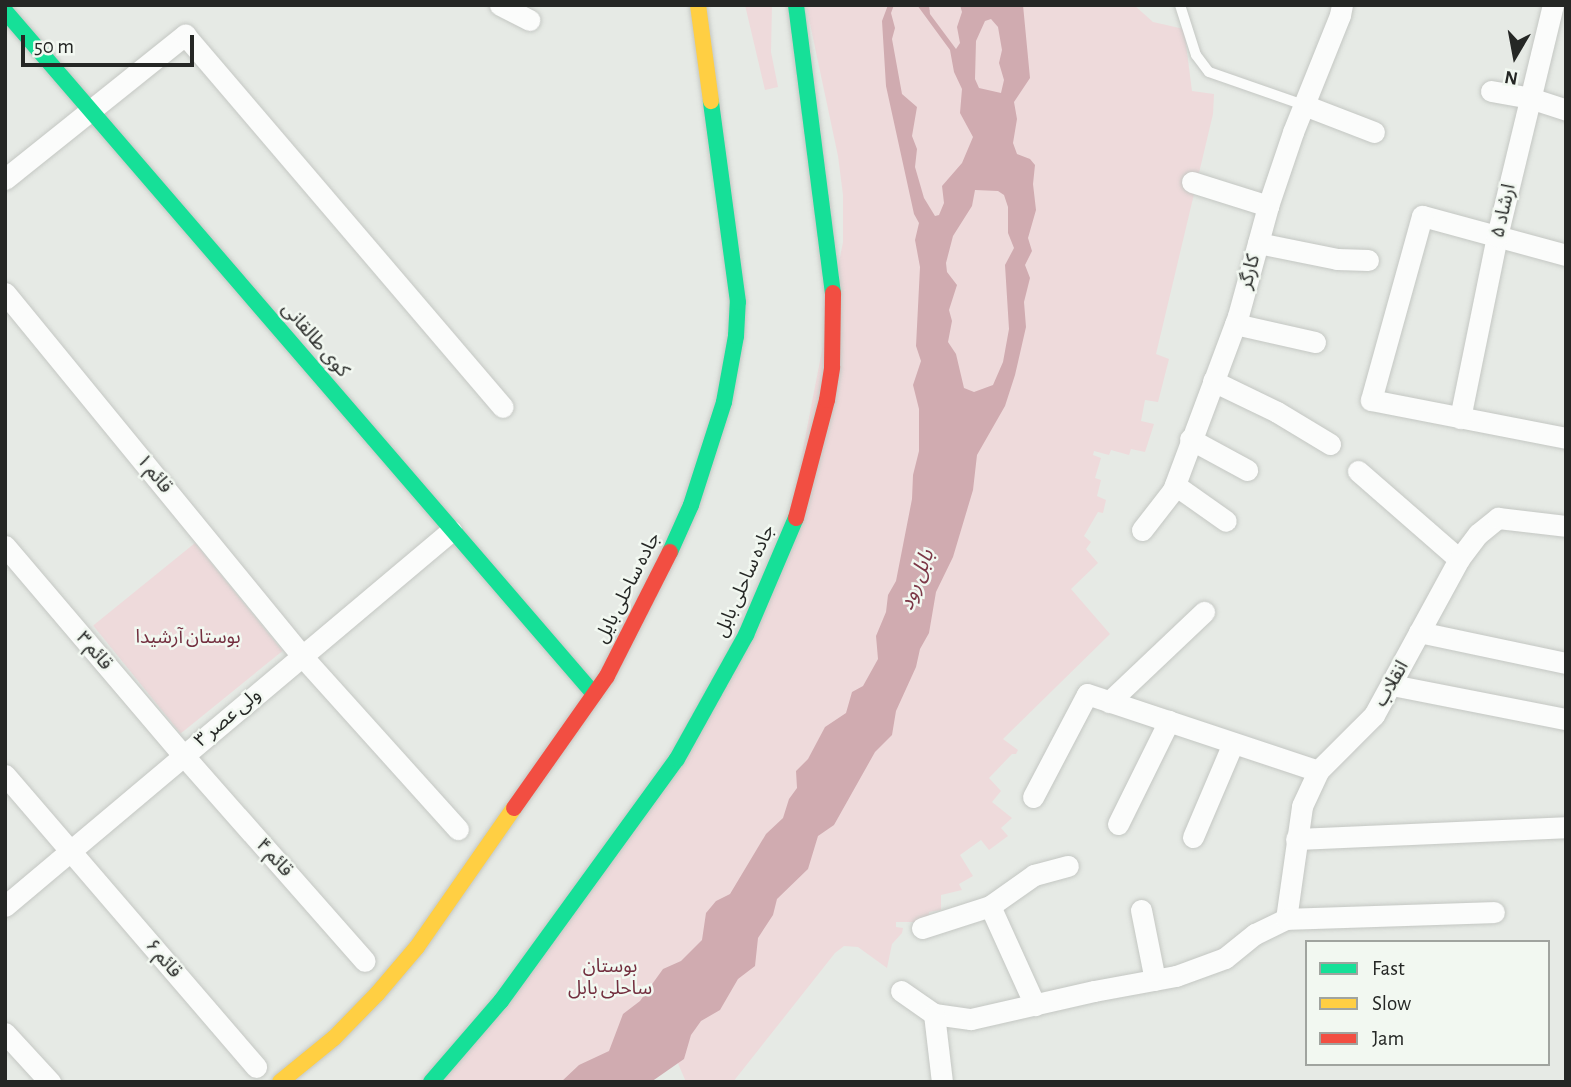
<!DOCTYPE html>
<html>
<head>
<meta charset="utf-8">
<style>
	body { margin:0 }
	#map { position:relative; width:1571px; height:1087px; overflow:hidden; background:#e6eae5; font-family:"Alegreya Sans","Noto Sans Arabic",sans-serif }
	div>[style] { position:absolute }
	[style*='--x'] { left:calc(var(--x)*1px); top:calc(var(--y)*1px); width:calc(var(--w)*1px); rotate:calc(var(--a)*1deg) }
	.green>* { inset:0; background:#eedadb; transform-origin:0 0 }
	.water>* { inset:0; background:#d0abb0 }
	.roads { filter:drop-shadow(0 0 2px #c4c7c3) drop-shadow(0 0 2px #c4c7c3) }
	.lane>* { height:10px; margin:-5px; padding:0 5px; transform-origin:5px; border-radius:5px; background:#fbfcfb }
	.street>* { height:21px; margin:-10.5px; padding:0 10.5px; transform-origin:10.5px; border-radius:10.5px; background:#fbfcfb }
	.fast>* { height:16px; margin:-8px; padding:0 8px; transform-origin:8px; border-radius:8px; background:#16e098 }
	.slow>* { height:16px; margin:-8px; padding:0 8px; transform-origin:8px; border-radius:8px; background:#ffcf43 }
	.jam>* { height:16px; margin:-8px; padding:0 8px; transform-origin:8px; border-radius:8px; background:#f24e42 }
	span { translate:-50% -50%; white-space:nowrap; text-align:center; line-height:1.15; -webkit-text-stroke:5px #f2f8f1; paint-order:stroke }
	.street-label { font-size:19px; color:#252725 }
	.park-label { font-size:19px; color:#732f3f }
	.water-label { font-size:21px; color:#7c3847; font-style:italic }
	.frame { position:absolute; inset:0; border:7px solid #252725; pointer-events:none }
	.legend { position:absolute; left:1305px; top:940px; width:245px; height:126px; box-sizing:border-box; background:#f2f8f1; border:2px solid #a0a49f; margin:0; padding:9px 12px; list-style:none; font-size:21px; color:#252725 }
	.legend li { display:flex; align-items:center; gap:14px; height:35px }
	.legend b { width:35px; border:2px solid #a0a49f }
	.north { position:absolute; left:1480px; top:21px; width:70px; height:70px; -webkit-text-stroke:5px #f2f8f1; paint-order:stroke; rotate:190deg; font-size:19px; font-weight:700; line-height:28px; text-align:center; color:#252725 }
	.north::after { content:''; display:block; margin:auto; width:24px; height:32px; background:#252725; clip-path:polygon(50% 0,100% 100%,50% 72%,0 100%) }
	.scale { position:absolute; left:21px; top:35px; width:173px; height:32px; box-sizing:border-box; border:4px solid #252725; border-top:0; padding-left:9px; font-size:21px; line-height:24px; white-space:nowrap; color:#252725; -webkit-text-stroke:5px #f2f8f1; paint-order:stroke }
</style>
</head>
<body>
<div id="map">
	<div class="green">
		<i style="clip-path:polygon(745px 5px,772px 5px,771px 52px,778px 87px,765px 90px)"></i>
		<i style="clip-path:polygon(806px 5px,1134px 5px,1153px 22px,1184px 29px,1192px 91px,1214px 94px,1213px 114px,1156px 354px,1169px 359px,1158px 402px,1145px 400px,1141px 421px,1154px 424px,1145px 452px,1131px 449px,1129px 455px,1111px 450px,1109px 455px,1094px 451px,1093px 455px,1101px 458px,1095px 478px,1101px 480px,1097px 496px,1106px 500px,1103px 513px,1098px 512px,1084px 536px,1091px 542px,1086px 549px,1098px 563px,1071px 589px,1110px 634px,1003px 739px,1018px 750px,1016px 754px,1012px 754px,989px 778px,1001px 791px,992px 802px,1012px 818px,1001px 828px,1008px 836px,989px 850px,981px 840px,960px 855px,973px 876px,959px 884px,962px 890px,941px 895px,941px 910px,929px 912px,929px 917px,917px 922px,896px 922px,896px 927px,903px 928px,902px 933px,892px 944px,887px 968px,858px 947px,844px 946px,835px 953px,733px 1082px,686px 1082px,664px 1031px,611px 1082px,431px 1082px,677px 759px,783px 552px,843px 242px,843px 195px,838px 156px)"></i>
		<i style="left:195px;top:543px;width:139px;height:131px;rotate:51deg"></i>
	</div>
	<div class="water">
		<i style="clip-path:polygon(evenodd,888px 5px,894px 5px,891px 13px,895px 28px,892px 39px,902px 94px,917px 107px,912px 136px,917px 149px,915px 167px,924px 198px,935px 216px,939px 215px,944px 203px,942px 186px,962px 163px,973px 137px,960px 113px,962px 89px,954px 72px,950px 50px,917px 5px,929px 5px,930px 14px,956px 49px,960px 43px,957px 27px,962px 12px,960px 5px,1023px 5px,1030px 78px,1014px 102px,1017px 119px,1013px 143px,1017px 154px,1030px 159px,1035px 165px,1033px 184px,1036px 210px,1028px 238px,1032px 251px,1025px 265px,1030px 278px,1024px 302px,1026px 327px,1015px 375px,1005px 406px,977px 455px,973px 490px,953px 557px,936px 592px,929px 633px,920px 649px,916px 667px,896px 711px,892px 735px,875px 752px,834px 825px,818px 836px,808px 869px,777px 899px,773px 915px,758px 938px,755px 966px,738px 979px,720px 1010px,701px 1021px,691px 1035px,684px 1059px,651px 1082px,561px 1082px,579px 1065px,609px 1051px,623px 1014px,640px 1001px,663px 969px,681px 961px,702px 940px,706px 913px,716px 901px,730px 894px,766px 834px,783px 818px,789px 799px,797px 788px,796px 771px,808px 759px,825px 727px,846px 713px,852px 692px,863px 686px,878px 659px,876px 636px,886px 612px,888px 595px,896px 581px,912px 499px,913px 475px,919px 451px,919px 409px,913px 385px,921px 361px,916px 346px,920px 267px,915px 240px,919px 223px,914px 214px,886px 86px,882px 21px,888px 5px,991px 19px,998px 27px,1002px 50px,999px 63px,1004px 80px,1001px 93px,979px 88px,975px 79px,976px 41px,985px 21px,991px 19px,888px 5px,975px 190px,998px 191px,1004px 195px,1008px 207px,1008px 233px,1014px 248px,1005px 265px,1009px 329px,1003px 362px,993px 385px,974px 392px,964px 388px,956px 354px,948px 342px,952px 321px,949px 310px,957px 285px,947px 272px,946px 263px,953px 236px,972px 206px,975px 190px)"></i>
	</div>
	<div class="roads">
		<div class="lane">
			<i style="--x:1180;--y:5;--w:52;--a:72.3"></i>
			<i style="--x:1196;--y:55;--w:21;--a:53"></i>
			<i style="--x:1209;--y:72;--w:101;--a:19.2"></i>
		</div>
		<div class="street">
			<i style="--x:500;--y:5;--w:33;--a:27"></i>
			<i style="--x:1491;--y:91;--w:40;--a:10"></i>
			<i style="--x:1530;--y:98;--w:38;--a:18"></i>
			<i style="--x:1304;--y:105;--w:75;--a:21.1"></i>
			<i style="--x:5;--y:179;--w:231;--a:-38.7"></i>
			<i style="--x:185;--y:35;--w:489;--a:49.5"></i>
			<i style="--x:1192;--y:182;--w:80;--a:17.5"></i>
			<i style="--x:1258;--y:243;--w:81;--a:11.4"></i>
			<i style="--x:1337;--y:259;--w:31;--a:2"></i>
			<i style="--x:1566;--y:255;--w:149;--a:-164.8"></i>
			<i style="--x:1422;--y:216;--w:191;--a:105.5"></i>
			<i style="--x:1371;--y:400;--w:199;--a:11"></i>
			<i style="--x:5;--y:293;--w:469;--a:50.7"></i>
			<i style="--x:302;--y:656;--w:233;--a:48"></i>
			<i style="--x:1235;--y:324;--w:82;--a:12.7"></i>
			<i style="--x:1213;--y:381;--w:71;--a:25.8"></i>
			<i style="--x:1277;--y:412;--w:62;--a:31.1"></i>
			<i style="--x:1460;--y:418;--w:186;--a:-78.5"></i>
			<i style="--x:1497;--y:236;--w:238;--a:-76.4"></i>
			<i style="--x:1190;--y:439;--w:65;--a:28.5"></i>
			<i style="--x:1358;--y:471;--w:134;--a:41.1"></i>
			<i style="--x:1175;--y:485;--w:62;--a:35.2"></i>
			<i style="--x:1142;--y:530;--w:51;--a:-52.2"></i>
			<i style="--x:1173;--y:490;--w:186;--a:-69.5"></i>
			<i style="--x:1238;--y:316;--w:114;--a:-74.7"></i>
			<i style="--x:1268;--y:206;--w:78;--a:-71.3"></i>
			<i style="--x:1293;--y:132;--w:126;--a:-68.1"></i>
			<i style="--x:1340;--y:15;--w:10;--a:-79"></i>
			<i style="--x:5;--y:546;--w:276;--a:49.6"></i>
			<i style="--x:184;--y:756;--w:273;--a:48.6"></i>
			<i style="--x:1419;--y:632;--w:150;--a:11.9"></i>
			<i style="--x:1392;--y:685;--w:177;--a:11.1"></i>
			<i style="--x:1109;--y:702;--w:131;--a:-43.5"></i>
			<i style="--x:5;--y:775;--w:385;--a:49.3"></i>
			<i style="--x:1033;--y:797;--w:116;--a:-62.3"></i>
			<i style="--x:1087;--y:694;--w:243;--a:18.4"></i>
			<i style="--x:1118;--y:824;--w:115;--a:-63.7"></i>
			<i style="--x:1193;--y:837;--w:102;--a:-66.9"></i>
			<i style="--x:1296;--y:839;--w:270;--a:-2.5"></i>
			<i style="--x:5;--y:906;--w:583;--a:-40.06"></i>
			<i style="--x:990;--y:906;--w:109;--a:65.6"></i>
			<i style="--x:1141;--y:910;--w:71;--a:78.7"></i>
			<i style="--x:1286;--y:919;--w:114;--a:-81.9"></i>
			<i style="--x:1302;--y:806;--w:38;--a:-65"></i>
			<i style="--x:1318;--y:771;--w:79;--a:-45"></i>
			<i style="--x:1374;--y:715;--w:178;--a:-61.4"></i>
			<i style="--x:1459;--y:559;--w:31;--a:-53"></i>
			<i style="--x:1478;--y:534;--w:26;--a:-39"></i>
			<i style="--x:1498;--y:518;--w:68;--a:6.7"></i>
			<i style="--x:922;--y:928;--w:71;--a:-17.9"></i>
			<i style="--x:990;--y:906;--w:54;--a:-35.2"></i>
			<i style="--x:1034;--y:875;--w:35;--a:-15"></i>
			<i style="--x:901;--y:991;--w:40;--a:34.9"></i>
			<i style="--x:934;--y:1014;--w:37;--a:8"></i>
			<i style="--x:971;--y:1019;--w:126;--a:-12.8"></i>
			<i style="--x:1094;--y:991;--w:83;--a:-10.4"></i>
			<i style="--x:1176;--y:976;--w:52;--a:-20.2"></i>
			<i style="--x:1225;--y:958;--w:38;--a:-39"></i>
			<i style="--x:1255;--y:934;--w:34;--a:-26"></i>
			<i style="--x:1286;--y:919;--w:208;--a:-1.9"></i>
			<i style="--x:934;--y:1014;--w:68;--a:83.3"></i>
			<i style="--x:5;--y:1033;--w:67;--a:47.4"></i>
		</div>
		<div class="fast">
			<i style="--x:796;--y:5;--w:290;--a:82.7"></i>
			<i style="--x:5;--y:11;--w:902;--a:49.23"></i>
			<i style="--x:670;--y:552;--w:51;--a:-65.9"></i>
			<i style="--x:691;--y:505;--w:108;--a:-72.2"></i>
			<i style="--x:724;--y:402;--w:67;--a:-79.7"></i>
			<i style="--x:736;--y:336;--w:34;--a:-87"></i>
			<i style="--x:738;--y:302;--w:203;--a:-97.7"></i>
			<i style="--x:431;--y:1082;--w:107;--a:-49.2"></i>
			<i style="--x:501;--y:1001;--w:299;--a:-54"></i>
			<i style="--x:677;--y:759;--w:142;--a:-60.9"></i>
			<i style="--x:746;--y:635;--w:127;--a:-66.9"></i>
		</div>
		<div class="slow">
			<i style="--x:698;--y:5;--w:97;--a:82.3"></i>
			<i style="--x:280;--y:1082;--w:70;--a:-39.2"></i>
			<i style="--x:334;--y:1038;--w:62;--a:-45.7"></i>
			<i style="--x:377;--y:994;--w:62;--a:-49.6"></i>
			<i style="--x:417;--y:947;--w:169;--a:-55.1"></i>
		</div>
		<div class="jam">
			<i style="--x:796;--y:518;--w:122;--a:-75.3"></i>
			<i style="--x:827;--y:400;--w:33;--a:-81"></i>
			<i style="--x:832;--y:367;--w:74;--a:-89.2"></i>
			<i style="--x:514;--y:808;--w:161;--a:-54.8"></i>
			<i style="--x:607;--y:676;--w:139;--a:-63.1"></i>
		</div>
	</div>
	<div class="street-label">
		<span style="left:1504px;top:211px;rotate:-77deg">ارشاد ۵</span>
		<span style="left:1250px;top:272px;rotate:-75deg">کارگر</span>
		<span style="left:315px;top:340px;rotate:49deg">کوی طالقانی</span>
		<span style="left:154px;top:474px;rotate:51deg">قائم ۱</span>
		<span style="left:745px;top:581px;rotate:-66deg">جاده ساحلی بابل</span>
		<span style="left:628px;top:588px;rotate:-63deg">جاده ساحلی بایل</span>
		<span style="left:94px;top:651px;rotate:50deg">قائم ۳</span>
		<span style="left:1392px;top:684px;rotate:-60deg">انقلاب</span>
		<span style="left:228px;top:718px;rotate:-40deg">ولی عصر ۳</span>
		<span style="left:274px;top:858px;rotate:48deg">قائم ۴</span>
		<span style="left:163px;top:959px;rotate:49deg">قائم ۶</span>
	</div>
	<div class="park-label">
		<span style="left:188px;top:638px">بوستان آرشیدا</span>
		<span style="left:610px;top:978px">بوستان<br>ساحلی بابل</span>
	</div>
	<div class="water-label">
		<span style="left:917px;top:580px;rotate:-69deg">بابل رود</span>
	</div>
	<div class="frame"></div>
	<ul class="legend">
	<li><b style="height:9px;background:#16e098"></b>Fast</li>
	<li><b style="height:9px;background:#ffcf43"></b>Slow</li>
	<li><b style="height:9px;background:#f24e42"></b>Jam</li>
	</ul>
	<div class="north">N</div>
	<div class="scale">50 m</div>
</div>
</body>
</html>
